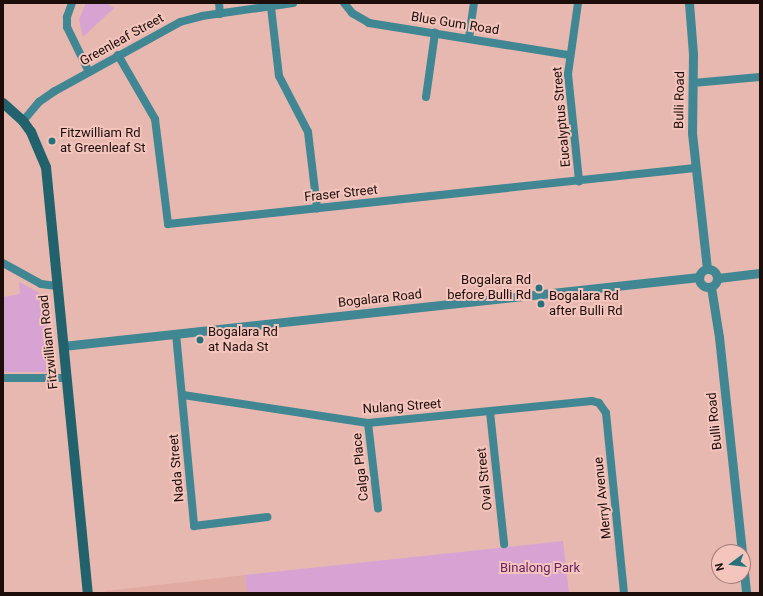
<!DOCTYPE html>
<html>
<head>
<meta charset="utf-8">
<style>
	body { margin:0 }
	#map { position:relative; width:763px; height:596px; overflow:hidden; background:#e7b8b0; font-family:Roboto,sans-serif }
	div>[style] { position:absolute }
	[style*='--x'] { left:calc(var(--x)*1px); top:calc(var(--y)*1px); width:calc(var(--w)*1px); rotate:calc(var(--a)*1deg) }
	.built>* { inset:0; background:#e1aba1 }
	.green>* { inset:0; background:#d7a3d2 }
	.minor>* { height:8px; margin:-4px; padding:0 4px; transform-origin:4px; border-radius:4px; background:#408793 }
	.tertiary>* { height:9px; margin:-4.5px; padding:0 4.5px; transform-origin:4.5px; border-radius:4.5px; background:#408793 }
	.tertiary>.ring { margin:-4.5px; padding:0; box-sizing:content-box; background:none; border:9px solid #408793; border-radius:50% }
	.secondary>* { height:10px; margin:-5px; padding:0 5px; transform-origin:5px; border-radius:5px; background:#21626c }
	.dots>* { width:11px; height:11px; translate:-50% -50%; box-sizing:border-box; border:2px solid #f4c5bc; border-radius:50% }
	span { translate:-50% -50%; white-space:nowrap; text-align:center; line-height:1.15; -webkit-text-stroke:4px #f4c5bc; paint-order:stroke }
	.street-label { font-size:13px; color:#1e0e0b }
	.poi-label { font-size:13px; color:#1e0e0b }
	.left { translate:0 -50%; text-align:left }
	.right { translate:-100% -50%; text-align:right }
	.park-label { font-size:13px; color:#692365 }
	.frame { position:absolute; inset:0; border:4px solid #1e0e0b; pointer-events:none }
	.north { position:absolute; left:711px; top:544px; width:40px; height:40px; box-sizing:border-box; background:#f4c5bc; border:1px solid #9e7c75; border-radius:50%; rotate:255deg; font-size:11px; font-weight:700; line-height:16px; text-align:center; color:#1e0e0b }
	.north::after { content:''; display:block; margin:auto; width:14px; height:18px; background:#28707c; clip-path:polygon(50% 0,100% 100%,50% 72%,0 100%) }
</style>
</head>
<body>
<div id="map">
	<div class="built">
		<i style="clip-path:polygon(245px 575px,247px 593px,105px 593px,105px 591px)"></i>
	</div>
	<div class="green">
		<i style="clip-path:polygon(86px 3px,106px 3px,114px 8px,83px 37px,79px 20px)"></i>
		<i style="clip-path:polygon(19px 282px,38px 292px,46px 301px,53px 367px,49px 372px,3px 372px,3px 297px,20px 294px)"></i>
		<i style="clip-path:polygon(563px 541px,569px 593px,247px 593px,245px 575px)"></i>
	</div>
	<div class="minor">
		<i style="--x:72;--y:3;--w:15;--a:110"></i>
		<i style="--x:67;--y:17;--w:10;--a:90"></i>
		<i style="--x:67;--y:27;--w:50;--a:63.9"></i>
		<i style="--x:219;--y:3;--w:11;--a:85"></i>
		<i style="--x:344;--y:3;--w:13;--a:51"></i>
		<i style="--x:352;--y:13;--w:20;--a:30"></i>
		<i style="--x:369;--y:23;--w:203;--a:9.1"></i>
		<i style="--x:578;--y:3;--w:72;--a:98"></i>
		<i style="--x:568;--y:74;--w:108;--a:84.1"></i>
		<i style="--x:271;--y:7;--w:69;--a:83.4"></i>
		<i style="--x:279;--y:76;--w:63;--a:62.6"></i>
		<i style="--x:308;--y:132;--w:77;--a:83.2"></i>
		<i style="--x:469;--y:38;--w:35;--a:-82"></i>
		<i style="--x:118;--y:55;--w:74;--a:60"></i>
		<i style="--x:155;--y:119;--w:106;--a:82.9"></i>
		<i style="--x:168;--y:224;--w:530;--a:-6.07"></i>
		<i style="--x:693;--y:83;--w:67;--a:-5.1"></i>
		<i style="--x:426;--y:97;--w:65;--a:-82"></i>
		<i style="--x:23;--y:121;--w:25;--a:-50"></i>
		<i style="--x:39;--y:102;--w:19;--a:-35"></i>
		<i style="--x:55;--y:91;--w:143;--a:-28.9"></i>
		<i style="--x:180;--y:22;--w:23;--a:-15"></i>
		<i style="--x:202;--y:16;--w:92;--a:-8.1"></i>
		<i style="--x:3;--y:263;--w:43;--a:28.9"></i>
		<i style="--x:41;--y:284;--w:16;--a:7"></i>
		<i style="--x:176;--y:334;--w:193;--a:84.6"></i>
		<i style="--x:194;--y:526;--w:74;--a:-7"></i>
		<i style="--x:3;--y:378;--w:63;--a:0"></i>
		<i style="--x:183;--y:395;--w:187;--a:8.6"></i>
		<i style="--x:368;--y:423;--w:225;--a:-5.6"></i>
		<i style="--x:592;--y:401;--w:7;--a:16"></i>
		<i style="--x:599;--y:403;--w:12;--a:55"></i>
		<i style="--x:606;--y:413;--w:181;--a:84.3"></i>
		<i style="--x:490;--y:412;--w:133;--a:83.9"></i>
		<i style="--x:368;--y:423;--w:86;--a:83.3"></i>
	</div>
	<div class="tertiary">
		<i style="--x:689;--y:3;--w:51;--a:85.5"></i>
		<i style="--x:693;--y:54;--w:79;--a:90.7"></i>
		<i style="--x:692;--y:133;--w:136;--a:83.7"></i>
		<i class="ring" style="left:699px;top:269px;width:9px;height:9px"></i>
		<i style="--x:718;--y:278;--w:42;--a:-6.8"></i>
		<i style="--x:711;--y:287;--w:51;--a:80.9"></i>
		<i style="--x:719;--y:337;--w:216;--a:83.9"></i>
		<i style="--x:63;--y:346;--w:640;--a:-6.19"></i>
		<i style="--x:743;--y:563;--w:30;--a:84"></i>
	</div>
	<div class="secondary">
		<i style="--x:3;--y:103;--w:27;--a:42"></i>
		<i style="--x:23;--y:121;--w:14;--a:54"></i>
		<i style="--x:31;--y:132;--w:38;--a:67"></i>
		<i style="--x:46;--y:167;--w:428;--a:84.4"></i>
	</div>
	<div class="dots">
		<i style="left:52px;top:141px;background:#28707c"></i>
		<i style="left:539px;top:288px;background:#28707c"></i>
		<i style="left:541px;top:304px;background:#28707c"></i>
		<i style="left:200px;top:340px;background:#28707c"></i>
	</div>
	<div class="street-label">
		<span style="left:455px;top:24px;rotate:9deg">Blue Gum Road</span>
		<span style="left:122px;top:40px;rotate:-29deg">Greenleaf Street</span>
		<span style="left:680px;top:100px;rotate:-89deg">Bulli Road</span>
		<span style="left:562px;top:117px;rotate:-95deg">Eucalyptus Street</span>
		<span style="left:341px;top:194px;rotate:-6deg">Fraser Street</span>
		<span style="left:380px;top:299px;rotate:-6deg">Bogalara Road</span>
		<span style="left:49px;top:342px;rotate:-96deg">Fitzwilliam Road</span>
		<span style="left:402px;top:407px;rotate:-4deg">Nulang Street</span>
		<span style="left:715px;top:421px;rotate:-96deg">Bulli Road</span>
		<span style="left:361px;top:467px;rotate:-96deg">Calga Place</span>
		<span style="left:177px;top:468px;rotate:-95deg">Nada Street</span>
		<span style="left:485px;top:479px;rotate:-96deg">Oval Street</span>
		<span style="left:603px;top:498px;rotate:-96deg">Merryl Avenue</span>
	</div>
	<div class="poi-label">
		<span class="left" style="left:60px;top:141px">Fitzwilliam Rd<br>at Greenleaf St</span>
		<span class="right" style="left:531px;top:288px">Bogalara Rd<br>before Bulli Rd</span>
		<span class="left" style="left:549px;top:304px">Bogalara Rd<br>after Bulli Rd</span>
		<span class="left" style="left:208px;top:340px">Bogalara Rd<br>at Nada St</span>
	</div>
	<div class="park-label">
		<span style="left:540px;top:568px">Binalong Park</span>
	</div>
	<div class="frame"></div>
	<div class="north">N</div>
</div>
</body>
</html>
